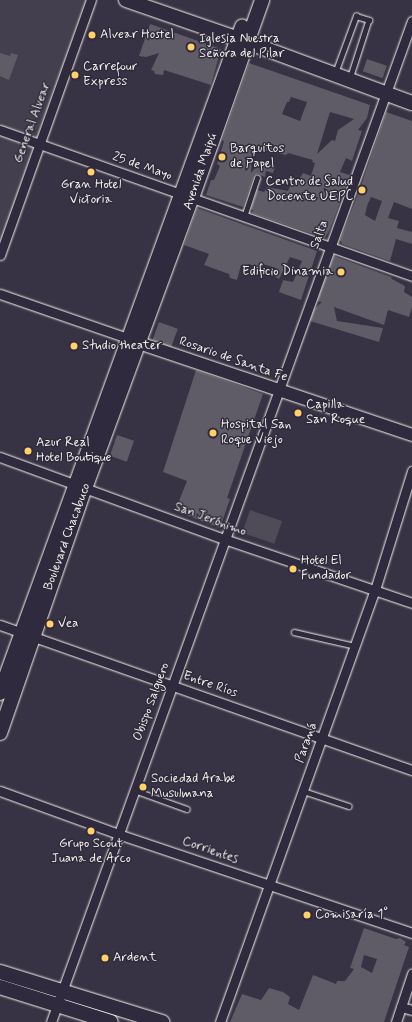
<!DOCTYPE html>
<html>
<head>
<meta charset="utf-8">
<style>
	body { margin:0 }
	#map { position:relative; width:412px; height:1022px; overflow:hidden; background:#373244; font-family:Mynerve,sans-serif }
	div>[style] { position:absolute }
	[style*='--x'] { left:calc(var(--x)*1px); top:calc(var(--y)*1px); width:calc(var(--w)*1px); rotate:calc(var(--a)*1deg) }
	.built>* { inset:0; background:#433f4e }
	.green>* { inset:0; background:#504b59; transform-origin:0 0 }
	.building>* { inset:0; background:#5f5c67; transform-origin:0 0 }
	.roads { filter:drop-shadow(0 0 1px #f4f1e8) drop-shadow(0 0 1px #f4f1e8) }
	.lane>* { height:4.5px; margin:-2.25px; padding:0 2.25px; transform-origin:2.25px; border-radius:2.25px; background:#2f2a3d }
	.street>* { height:9px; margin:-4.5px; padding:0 4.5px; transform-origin:4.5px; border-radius:4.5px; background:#2f2a3d }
	.secondary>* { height:12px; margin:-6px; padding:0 6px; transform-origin:6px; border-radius:6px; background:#2f2a3d }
	.primary>* { height:14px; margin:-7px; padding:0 7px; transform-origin:7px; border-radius:7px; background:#2f2a3d }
	.dots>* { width:11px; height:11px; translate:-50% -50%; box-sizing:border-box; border:2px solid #2f2a3d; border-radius:50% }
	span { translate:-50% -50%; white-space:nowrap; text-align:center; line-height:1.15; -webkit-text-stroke:3px #2f2a3d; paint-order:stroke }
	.poi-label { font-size:13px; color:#f4f1e8 }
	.left { translate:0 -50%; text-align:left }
	.right { translate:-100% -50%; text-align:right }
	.street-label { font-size:13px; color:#f4f1e8 }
</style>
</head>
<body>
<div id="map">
	<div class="built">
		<i style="clip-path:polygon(0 0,91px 0,0 255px)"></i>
	</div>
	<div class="green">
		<i style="left:250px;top:510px;width:34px;height:24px;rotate:19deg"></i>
	</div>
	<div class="building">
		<i style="clip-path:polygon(150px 24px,221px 49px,211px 85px,164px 70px,163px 75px,155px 74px,154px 71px,151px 70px,159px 53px,146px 57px,139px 56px)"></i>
		<i style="clip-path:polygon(0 53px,10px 56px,11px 53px,18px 55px,9px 80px,0 76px)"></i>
		<i style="left:367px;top:59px;width:21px;height:13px;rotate:19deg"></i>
		<i style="clip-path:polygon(evenodd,249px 63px,370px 105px,367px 118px,358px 130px,362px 131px,352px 161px,346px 158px,340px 172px,350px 175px,330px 229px,325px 238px,252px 213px,253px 210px,251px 209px,257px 190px,264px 192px,267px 187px,288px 191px,291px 184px,300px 178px,303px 173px,311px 176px,315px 163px,312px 162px,313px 160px,288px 153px,286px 155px,252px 147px,251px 173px,262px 159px,261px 163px,275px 167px,273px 173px,266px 171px,265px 177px,258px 174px,254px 175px,243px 207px,206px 195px,211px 180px,214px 180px,220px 166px,217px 164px,224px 141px,222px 140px,249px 63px,291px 97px,307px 102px,300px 121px,282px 114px,287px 102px,289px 102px,291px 97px,249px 63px,330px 112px,354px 119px,338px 130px,335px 141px,332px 140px,317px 154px,330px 112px)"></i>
		<i style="clip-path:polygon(evenodd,386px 112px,412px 121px,412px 209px,394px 202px,388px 218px,399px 221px,397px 228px,412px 232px,412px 244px,396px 239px,390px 261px,342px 244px,340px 240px,359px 192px,386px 112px,371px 197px,382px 201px,375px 221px,365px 215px,367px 206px,371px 197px)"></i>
		<i style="clip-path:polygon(197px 208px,317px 251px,301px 300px,279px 292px,283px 280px,293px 282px,302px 261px,290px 257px,279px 279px,274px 276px,276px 268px,263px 264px,262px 268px,248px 264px,247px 266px,241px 265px,237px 280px,230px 278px,229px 274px,204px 265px,209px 254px,184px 245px)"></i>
		<i style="clip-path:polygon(334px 256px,391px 277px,392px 279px,405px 286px,404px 292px,412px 297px,412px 307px,409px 317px,388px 310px,384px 325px,334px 307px,337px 321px,383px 328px,379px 342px,310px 321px,314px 309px,322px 302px,317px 301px)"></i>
		<i style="left:159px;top:322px;width:20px;height:19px;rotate:20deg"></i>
		<i style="clip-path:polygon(196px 370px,263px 394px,227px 498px,230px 499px,220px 528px,175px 511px,187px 481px,163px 472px)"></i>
		<i style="left:117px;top:435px;width:18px;height:22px;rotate:19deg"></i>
		<i style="clip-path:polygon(evenodd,364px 928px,396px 939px,400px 938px,406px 942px,404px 945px,409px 947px,384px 1022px,230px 1022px,242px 994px,261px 1000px,269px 988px,283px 992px,290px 997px,288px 1004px,299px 1010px,313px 975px,336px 984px,337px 981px,345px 981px,354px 969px,350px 968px,364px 928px,364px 955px,377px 959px,372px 973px,361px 967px,364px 955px)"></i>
	</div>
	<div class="roads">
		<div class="lane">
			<i style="--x:335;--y:73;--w:61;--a:-69.8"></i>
			<i style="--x:356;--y:16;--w:14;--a:17"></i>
			<i style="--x:369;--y:20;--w:62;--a:107.9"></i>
			<i style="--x:244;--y:217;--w:41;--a:-71.6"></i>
			<i style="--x:294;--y:632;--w:63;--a:12.9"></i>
			<i style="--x:134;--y:790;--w:56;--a:19.7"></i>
			<i style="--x:303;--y:791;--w:48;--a:18.1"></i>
		</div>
		<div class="street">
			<i style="--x:0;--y:130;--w:437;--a:19.5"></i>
			<i style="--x:0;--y:255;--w:271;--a:-70.4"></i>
			<i style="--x:0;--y:294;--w:141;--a:19.1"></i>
			<i style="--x:0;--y:457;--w:239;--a:20.1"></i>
			<i style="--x:224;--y:539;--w:199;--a:18.8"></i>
			<i style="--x:0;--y:625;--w:437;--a:19.4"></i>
			<i style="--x:0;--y:791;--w:126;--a:20"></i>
			<i style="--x:118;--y:834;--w:310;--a:18.6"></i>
			<i style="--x:401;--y:1007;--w:11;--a:15"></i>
			<i style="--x:51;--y:1022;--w:1064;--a:-70.17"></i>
			<i style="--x:220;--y:1022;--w:456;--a:-70.3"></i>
			<i style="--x:374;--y:593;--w:128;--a:-72.7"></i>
			<i style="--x:396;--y:1022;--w:51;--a:-71.6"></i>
		</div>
		<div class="secondary">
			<i style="--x:139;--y:343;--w:288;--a:18.6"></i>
		</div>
		<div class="primary">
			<i style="--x:126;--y:0;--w:128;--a:19.1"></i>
			<i style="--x:247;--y:42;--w:176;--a:20.3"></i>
			<i style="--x:0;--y:693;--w:709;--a:-70.03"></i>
			<i style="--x:0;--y:733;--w:256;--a:-70.9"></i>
			<i style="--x:84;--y:491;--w:312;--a:-69.8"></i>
			<i style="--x:192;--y:198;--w:210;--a:-70.5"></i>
			<i style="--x:0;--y:972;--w:170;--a:17.2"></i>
			<i style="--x:0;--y:987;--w:116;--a:17.5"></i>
		</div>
	</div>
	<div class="dots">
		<i style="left:92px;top:35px;background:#ffd166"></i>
		<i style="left:191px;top:47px;background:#ffd166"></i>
		<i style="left:75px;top:75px;background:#ffd166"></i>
		<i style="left:222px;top:157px;background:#ffd166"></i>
		<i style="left:91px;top:172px;background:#ffd166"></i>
		<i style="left:362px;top:190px;background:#ffd166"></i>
		<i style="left:341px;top:272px;background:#ffd166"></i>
		<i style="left:74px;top:346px;background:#ffd166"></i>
		<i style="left:298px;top:413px;background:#ffd166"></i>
		<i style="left:213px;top:433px;background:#ffd166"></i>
		<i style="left:28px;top:451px;background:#ffd166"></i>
		<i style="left:293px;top:569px;background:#ffd166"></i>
		<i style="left:50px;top:624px;background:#ffd166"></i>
		<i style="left:143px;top:787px;background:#ffd166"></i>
		<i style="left:91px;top:831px;background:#ffd166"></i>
		<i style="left:307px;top:915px;background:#ffd166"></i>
		<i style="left:105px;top:958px;background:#ffd166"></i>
	</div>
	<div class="poi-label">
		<span class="left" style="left:100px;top:35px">Alvear Hostel</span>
		<span class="left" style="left:199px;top:47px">Iglesia Nuestra<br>Señora del Pilar</span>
		<span class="left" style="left:83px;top:75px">Carrefour<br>Express</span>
		<span class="left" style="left:230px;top:157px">Barquitos<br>de Papel</span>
		<span class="right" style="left:353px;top:190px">Centro de Salud<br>Docente UEPC</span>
		<span style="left:91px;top:193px">Gran Hotel<br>Victoria</span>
		<span class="right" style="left:333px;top:272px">Edificio Dinamia</span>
		<span class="left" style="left:82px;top:346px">Studio theater</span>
		<span class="left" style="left:306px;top:413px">Capilla<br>San Roque</span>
		<span class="left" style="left:221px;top:433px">Hospital San<br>Roque Viejo</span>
		<span class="left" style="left:36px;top:451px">Azur Real<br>Hotel Boutique</span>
		<span class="left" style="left:301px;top:569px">Hotel El<br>Fundador</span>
		<span class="left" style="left:58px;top:624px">Vea</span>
		<span class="left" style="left:151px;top:787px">Sociedad Arabe<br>Musulmana</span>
		<span style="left:91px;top:852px">Grupo Scout<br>Juana de Arco</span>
		<span class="left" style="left:315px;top:915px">Comisaría 1°</span>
		<span class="left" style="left:113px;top:958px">Ardent</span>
	</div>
	<div class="street-label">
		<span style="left:33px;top:123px;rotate:-70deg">General Alvear</span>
		<span style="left:142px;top:167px;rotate:19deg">25 de Mayo</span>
		<span style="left:201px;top:172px;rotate:-71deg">Avenida Maipú</span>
		<span style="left:320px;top:235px;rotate:-70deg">Salta</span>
		<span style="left:233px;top:360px;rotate:19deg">Rosario de Santa Fe</span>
		<span style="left:210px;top:520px;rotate:20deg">San Jerónimo</span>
		<span style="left:68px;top:537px;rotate:-70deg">Boulevard Chacabuco</span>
		<span style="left:210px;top:685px;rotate:19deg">Entre Ríos</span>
		<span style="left:152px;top:702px;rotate:-70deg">Obispo Salguero</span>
		<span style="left:307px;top:743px;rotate:-70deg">Paraná</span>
		<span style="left:210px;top:851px;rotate:19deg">Corrientes</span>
	</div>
</div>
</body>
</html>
